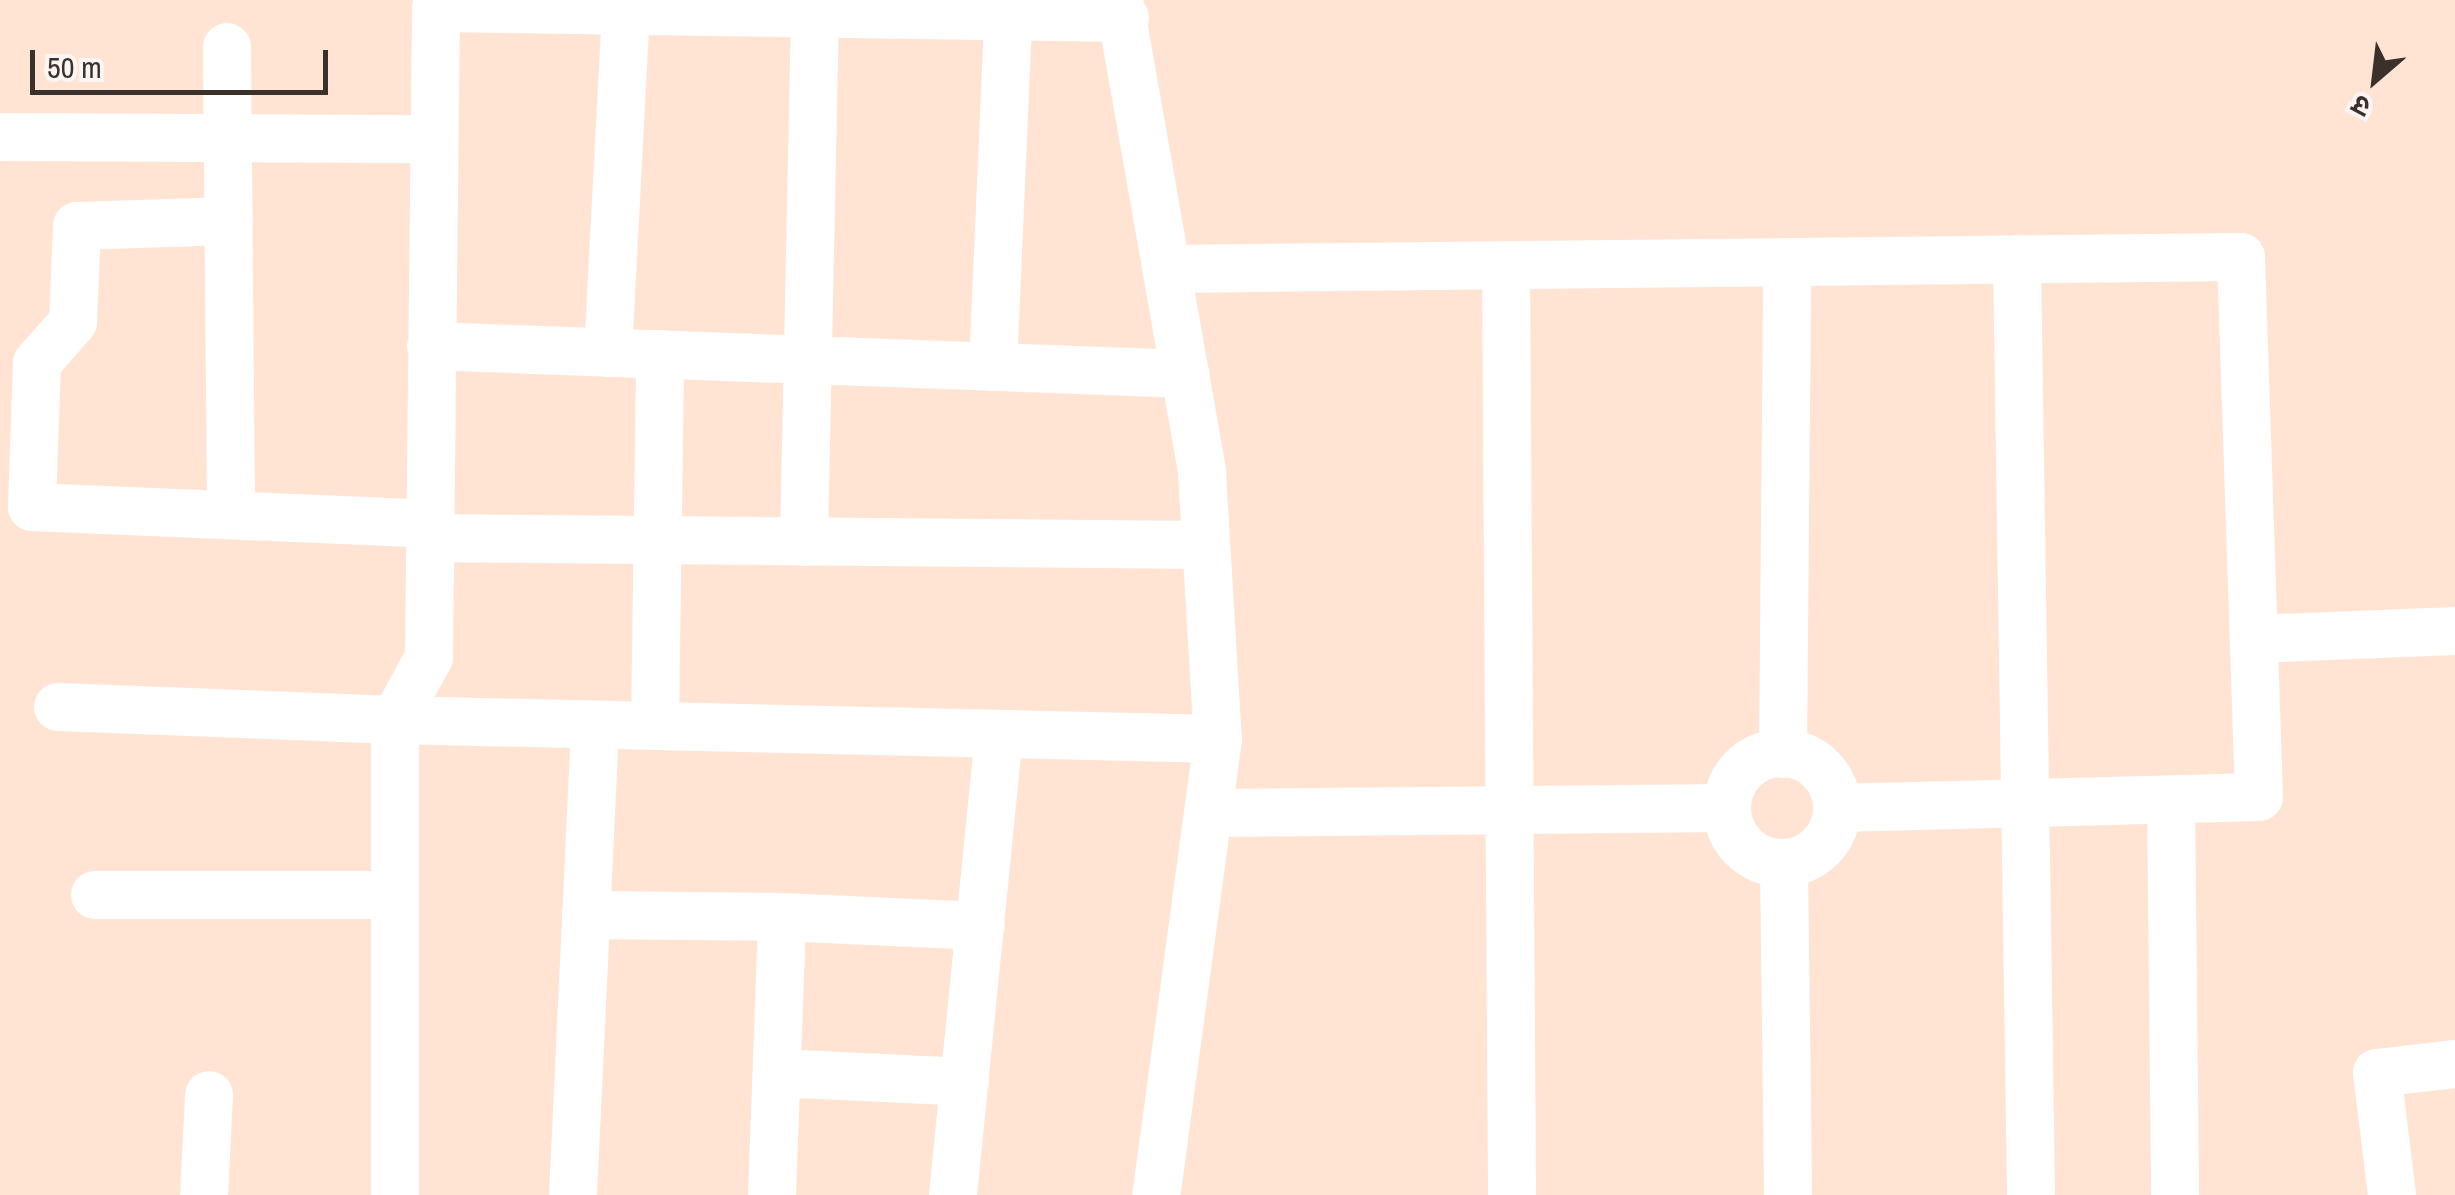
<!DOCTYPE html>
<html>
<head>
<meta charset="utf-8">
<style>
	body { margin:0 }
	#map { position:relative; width:2455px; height:1195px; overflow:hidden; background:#ffe4d4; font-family:"Archivo Narrow","Noto Sans Devanagari",sans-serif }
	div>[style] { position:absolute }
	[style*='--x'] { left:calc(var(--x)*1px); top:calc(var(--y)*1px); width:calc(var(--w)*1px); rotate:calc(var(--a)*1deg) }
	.minor>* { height:48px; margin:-24px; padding:0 24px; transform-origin:24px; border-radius:24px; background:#fff }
	.minor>.ring { margin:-24px; padding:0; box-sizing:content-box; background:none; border:48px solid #fff; border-radius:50% }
	span { translate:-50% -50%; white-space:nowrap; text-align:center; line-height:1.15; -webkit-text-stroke:8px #fbf6f3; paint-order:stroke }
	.north { position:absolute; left:2325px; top:30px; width:100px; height:100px; -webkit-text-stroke:8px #fbf6f3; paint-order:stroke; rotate:208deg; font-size:28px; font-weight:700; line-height:40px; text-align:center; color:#3b312b }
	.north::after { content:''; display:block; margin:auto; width:35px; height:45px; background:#3b312b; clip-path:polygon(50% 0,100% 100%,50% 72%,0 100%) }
	.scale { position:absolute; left:30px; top:50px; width:298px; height:45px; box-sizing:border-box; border:5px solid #3b312b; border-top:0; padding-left:12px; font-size:30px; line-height:35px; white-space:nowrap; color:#3b312b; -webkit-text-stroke:8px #fbf6f3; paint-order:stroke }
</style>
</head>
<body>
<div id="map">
	<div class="minor">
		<i style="--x:1119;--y:0;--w:480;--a:80"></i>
		<i style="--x:1202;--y:473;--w:266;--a:86.6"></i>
		<i style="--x:1218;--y:739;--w:460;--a:97.7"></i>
		<i style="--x:227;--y:47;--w:468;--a:89.5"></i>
		<i style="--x:0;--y:137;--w:434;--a:0.3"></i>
		<i style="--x:229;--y:221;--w:152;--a:178.1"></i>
		<i style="--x:77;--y:226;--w:96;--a:92.4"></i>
		<i style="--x:73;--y:322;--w:55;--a:131.3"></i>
		<i style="--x:37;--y:363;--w:144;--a:92"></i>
		<i style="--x:32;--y:507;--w:398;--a:2.4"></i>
		<i style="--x:2017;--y:259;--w:936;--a:89.14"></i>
		<i style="--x:1506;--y:265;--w:930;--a:89.63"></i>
		<i style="--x:1168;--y:269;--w:1073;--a:-0.64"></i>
		<i style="--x:2241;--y:257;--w:540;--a:88.09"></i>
		<i style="--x:2259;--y:797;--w:422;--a:178.5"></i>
		<i style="--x:431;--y:346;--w:755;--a:2.13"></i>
		<i style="--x:608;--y:353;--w:342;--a:-87"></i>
		<i style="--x:993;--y:367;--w:350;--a:-87.5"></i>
		<i style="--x:429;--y:538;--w:777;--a:0.52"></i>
		<i style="--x:804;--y:542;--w:528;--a:-88.81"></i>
		<i style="--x:2254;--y:639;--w:201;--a:-2.3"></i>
		<i style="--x:58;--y:707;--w:337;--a:2.2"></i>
		<i style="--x:395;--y:720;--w:823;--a:1.32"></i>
		<i style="--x:655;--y:726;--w:372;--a:-89.2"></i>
		<i class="ring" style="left:1727px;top:753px;width:62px;height:62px"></i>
		<i style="--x:1783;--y:754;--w:492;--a:-89.5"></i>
		<i style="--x:2171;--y:800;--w:395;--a:89.4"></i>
		<i style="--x:1208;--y:813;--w:519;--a:-0.55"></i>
		<i style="--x:1784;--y:863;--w:332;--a:89.3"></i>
		<i style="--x:95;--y:895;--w:300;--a:0"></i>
		<i style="--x:586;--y:915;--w:196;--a:0.6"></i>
		<i style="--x:782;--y:917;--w:199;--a:2.6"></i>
		<i style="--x:777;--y:1073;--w:188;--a:2.7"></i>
		<i style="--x:204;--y:1195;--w:100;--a:-87.1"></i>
		<i style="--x:395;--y:1195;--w:475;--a:-90"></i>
		<i style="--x:395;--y:720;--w:72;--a:-61.6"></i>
		<i style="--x:429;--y:657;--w:649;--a:-89.38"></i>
		<i style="--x:436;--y:8;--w:689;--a:0.83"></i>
		<i style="--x:573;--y:1195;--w:471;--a:-87.3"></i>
		<i style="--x:772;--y:1195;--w:278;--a:-87.9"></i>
		<i style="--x:953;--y:1195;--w:463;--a:-84.3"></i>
		<i style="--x:2392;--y:1195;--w:123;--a:-97"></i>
		<i style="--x:2377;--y:1073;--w:79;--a:-6.6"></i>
	</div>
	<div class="north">उ</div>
	<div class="scale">50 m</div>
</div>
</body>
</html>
